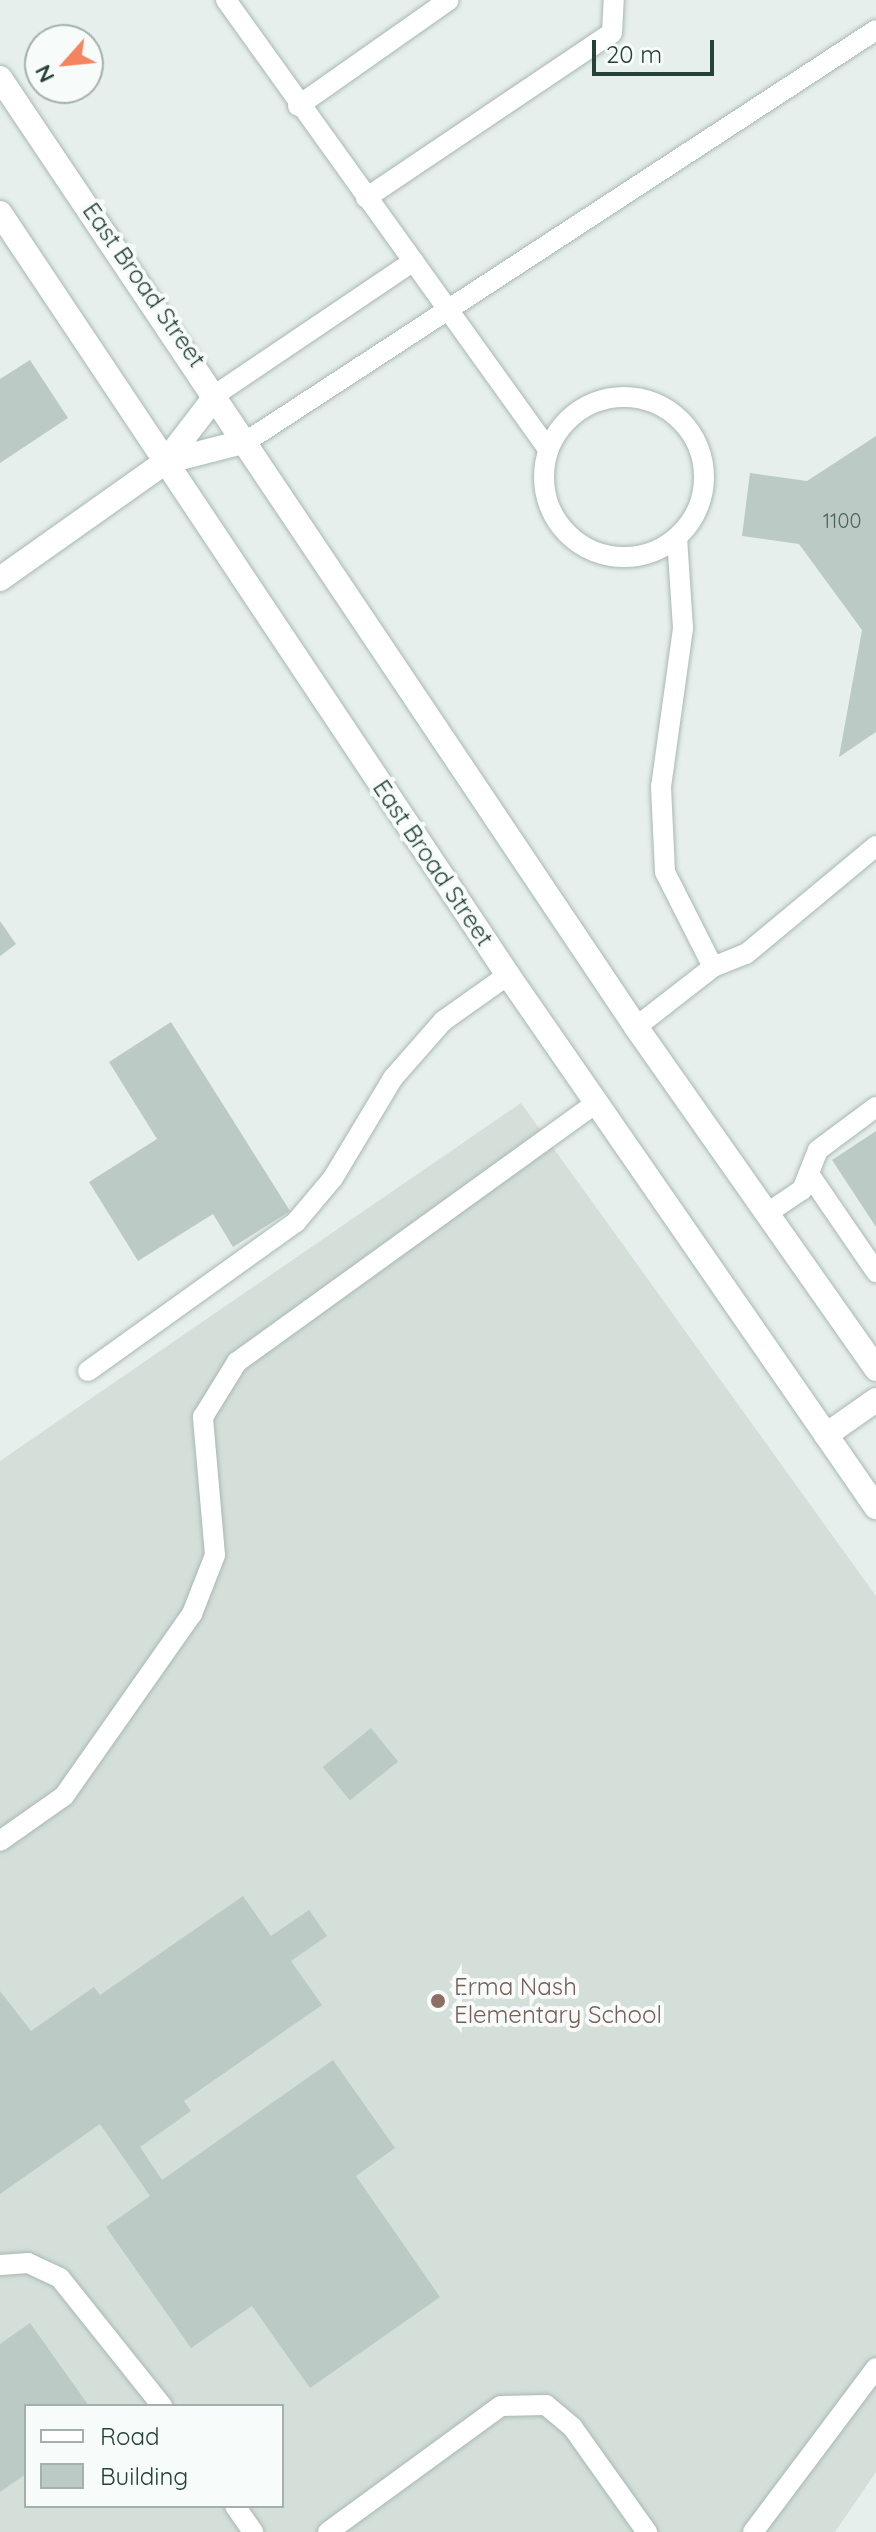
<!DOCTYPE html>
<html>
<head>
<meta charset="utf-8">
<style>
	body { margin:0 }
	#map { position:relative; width:876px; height:2532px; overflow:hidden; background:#e6efeb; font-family:Quicksand,sans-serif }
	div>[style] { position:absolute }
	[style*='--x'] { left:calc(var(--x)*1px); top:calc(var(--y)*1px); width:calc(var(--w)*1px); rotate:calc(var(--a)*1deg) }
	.built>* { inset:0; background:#d4dfda }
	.building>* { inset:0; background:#bbcac4; transform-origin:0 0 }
	.roads { filter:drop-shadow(0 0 2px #a8b8b2) drop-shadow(0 0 2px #a8b8b2) }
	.service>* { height:20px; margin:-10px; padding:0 10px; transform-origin:10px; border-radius:10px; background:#fff }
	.service>.ring { margin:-10px; padding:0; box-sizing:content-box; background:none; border:20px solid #fff; border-radius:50% }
	.minor>* { height:24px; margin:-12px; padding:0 12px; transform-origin:12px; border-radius:12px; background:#fff }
	.secondary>* { height:24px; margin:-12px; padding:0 12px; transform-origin:12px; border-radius:12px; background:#fff }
	.dots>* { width:22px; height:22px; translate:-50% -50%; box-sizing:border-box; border:4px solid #f7fbf9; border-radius:50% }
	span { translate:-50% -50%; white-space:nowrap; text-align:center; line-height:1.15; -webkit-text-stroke:8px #f7fbf9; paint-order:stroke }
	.number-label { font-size:20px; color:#4a645c }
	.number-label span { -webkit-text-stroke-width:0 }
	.street-label { font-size:24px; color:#24423a }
	.education-label { font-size:24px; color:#785e54 }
	.left { translate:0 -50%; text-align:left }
	.legend { position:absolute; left:24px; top:2404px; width:260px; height:104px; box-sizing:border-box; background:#f7fbf9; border:2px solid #a3b1ad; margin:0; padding:10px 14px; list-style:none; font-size:24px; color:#24423a }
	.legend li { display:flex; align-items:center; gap:16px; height:40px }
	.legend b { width:40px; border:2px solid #a3b1ad }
	.north { position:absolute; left:24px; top:24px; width:80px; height:80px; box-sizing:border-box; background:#f7fbf9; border:2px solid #a3b1ad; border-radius:50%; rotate:243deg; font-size:22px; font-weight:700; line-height:32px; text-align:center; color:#24423a }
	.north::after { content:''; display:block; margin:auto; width:28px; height:36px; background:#f4845f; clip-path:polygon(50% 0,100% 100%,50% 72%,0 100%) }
	.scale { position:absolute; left:592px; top:40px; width:122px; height:36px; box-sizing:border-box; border:4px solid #24423a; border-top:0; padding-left:10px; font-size:24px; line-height:28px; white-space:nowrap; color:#24423a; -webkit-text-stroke:6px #f7fbf9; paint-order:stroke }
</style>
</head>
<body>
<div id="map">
	<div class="built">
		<i style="clip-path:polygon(evenodd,521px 1103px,876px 1596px,876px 2472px,835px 2532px,0 2532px,0 1461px,521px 1103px,26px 2406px,282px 2406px,282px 2506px,26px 2506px,26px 2406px)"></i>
	</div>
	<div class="building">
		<i style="clip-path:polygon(30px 360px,68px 418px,0 463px,0 379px)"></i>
		<i style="clip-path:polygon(876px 436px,876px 732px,839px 757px,862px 630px,799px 544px,742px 536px,750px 473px,807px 481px)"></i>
		<i style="clip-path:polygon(0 921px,16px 944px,0 956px)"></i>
		<i style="clip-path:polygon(171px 1022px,290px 1211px,233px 1247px,213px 1214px,138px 1261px,89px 1182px,157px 1139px,109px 1062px)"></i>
		<i style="clip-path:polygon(876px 1131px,876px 1227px,832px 1160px)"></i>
		<i style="left:371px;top:1728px;width:43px;height:62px;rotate:51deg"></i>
		<i style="clip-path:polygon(243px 1896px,271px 1936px,309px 1910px,327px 1936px,291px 1961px,322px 2005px,184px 2101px,191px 2111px,140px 2147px,162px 2180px,333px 2060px,395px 2148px,356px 2176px,440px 2297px,310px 2388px,252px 2306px,191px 2348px,106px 2227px,150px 2196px,100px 2124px,0 2194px,0 1991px,31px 2031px,94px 1987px,100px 1995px)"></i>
		<i style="clip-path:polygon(30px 2323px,89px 2406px,26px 2406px,26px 2474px,0 2492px,0 2344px)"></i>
	</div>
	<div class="roads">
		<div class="service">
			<i style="--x:226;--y:0;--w:553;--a:54.35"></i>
			<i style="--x:298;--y:106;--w:184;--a:-35.1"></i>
			<i style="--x:366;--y:198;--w:296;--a:-33.9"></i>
			<i style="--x:612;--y:33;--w:33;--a:-87"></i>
			<i style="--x:218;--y:393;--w:236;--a:-34"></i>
			<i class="ring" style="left:544px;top:397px;width:140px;height:140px"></i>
			<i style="--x:247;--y:441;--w:751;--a:-33.16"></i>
			<i style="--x:713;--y:967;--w:35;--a:-22"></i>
			<i style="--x:746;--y:954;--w:169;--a:-39.7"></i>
			<i style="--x:636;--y:1027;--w:98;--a:-37.9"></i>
			<i style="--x:713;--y:967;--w:106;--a:-116.8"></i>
			<i style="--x:665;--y:872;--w:85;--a:-92.7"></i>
			<i style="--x:661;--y:787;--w:161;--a:-82.1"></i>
			<i style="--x:683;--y:628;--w:90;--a:-93.8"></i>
			<i style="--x:809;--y:1174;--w:119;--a:55.6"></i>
			<i style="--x:769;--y:1212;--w:40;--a:-34"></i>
			<i style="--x:802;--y:1190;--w:43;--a:-68.2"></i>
			<i style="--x:818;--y:1150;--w:72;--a:-36.6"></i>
			<i style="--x:88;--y:1371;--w:256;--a:-35.6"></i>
			<i style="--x:296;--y:1222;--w:57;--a:-49.9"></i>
			<i style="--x:333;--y:1178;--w:117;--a:-59"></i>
			<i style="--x:393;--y:1078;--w:76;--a:-48.7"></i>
			<i style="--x:443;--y:1021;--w:80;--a:-35.3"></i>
			<i style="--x:0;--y:1841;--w:78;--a:-35.1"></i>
			<i style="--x:64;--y:1796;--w:223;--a:-54.9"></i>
			<i style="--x:192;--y:1614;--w:63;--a:-68.7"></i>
			<i style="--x:215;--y:1555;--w:139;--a:-95"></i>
			<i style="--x:203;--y:1417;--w:65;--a:-58.3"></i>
			<i style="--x:237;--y:1362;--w:444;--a:-35.8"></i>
			<i style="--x:0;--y:2265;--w:28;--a:-4"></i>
			<i style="--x:28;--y:2263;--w:35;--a:25"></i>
			<i style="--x:60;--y:2278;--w:164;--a:51.4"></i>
			<i style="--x:235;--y:2506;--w:32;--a:55"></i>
			<i style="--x:328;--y:2532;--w:214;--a:-36.1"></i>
			<i style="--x:501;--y:2406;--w:45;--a:-1.3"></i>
			<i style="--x:546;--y:2405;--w:35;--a:40"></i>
			<i style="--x:573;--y:2428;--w:128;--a:54.6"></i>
			<i style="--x:753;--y:2532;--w:205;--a:-53.1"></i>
		</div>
		<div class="minor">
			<i style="--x:165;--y:462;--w:85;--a:-14.4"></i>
			<i style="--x:0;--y:579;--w:202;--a:-35.3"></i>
			<i style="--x:165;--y:462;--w:87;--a:-52.5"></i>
		</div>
		<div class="secondary">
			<i style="--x:0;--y:78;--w:1142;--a:56.17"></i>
			<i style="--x:636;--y:1027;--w:418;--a:54.9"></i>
			<i style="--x:0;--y:213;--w:916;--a:56.31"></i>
			<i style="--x:508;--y:975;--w:647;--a:55.33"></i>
			<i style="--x:826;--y:1435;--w:61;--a:-35"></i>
		</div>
	</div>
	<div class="dots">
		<i style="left:438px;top:2001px;background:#8d6e63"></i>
	</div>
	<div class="number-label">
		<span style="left:842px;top:520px">1100</span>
	</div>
	<div class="street-label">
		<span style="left:144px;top:285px;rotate:55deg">East Broad Street</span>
		<span style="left:433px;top:863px;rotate:56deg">East Broad Street</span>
	</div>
	<div class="education-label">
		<span class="left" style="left:454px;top:2001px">Erma Nash<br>Elementary School</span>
	</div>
	<ul class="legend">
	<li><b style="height:10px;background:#fff"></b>Road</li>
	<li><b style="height:22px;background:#bbcac4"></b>Building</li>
	</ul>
	<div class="north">N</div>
	<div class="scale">20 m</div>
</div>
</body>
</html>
